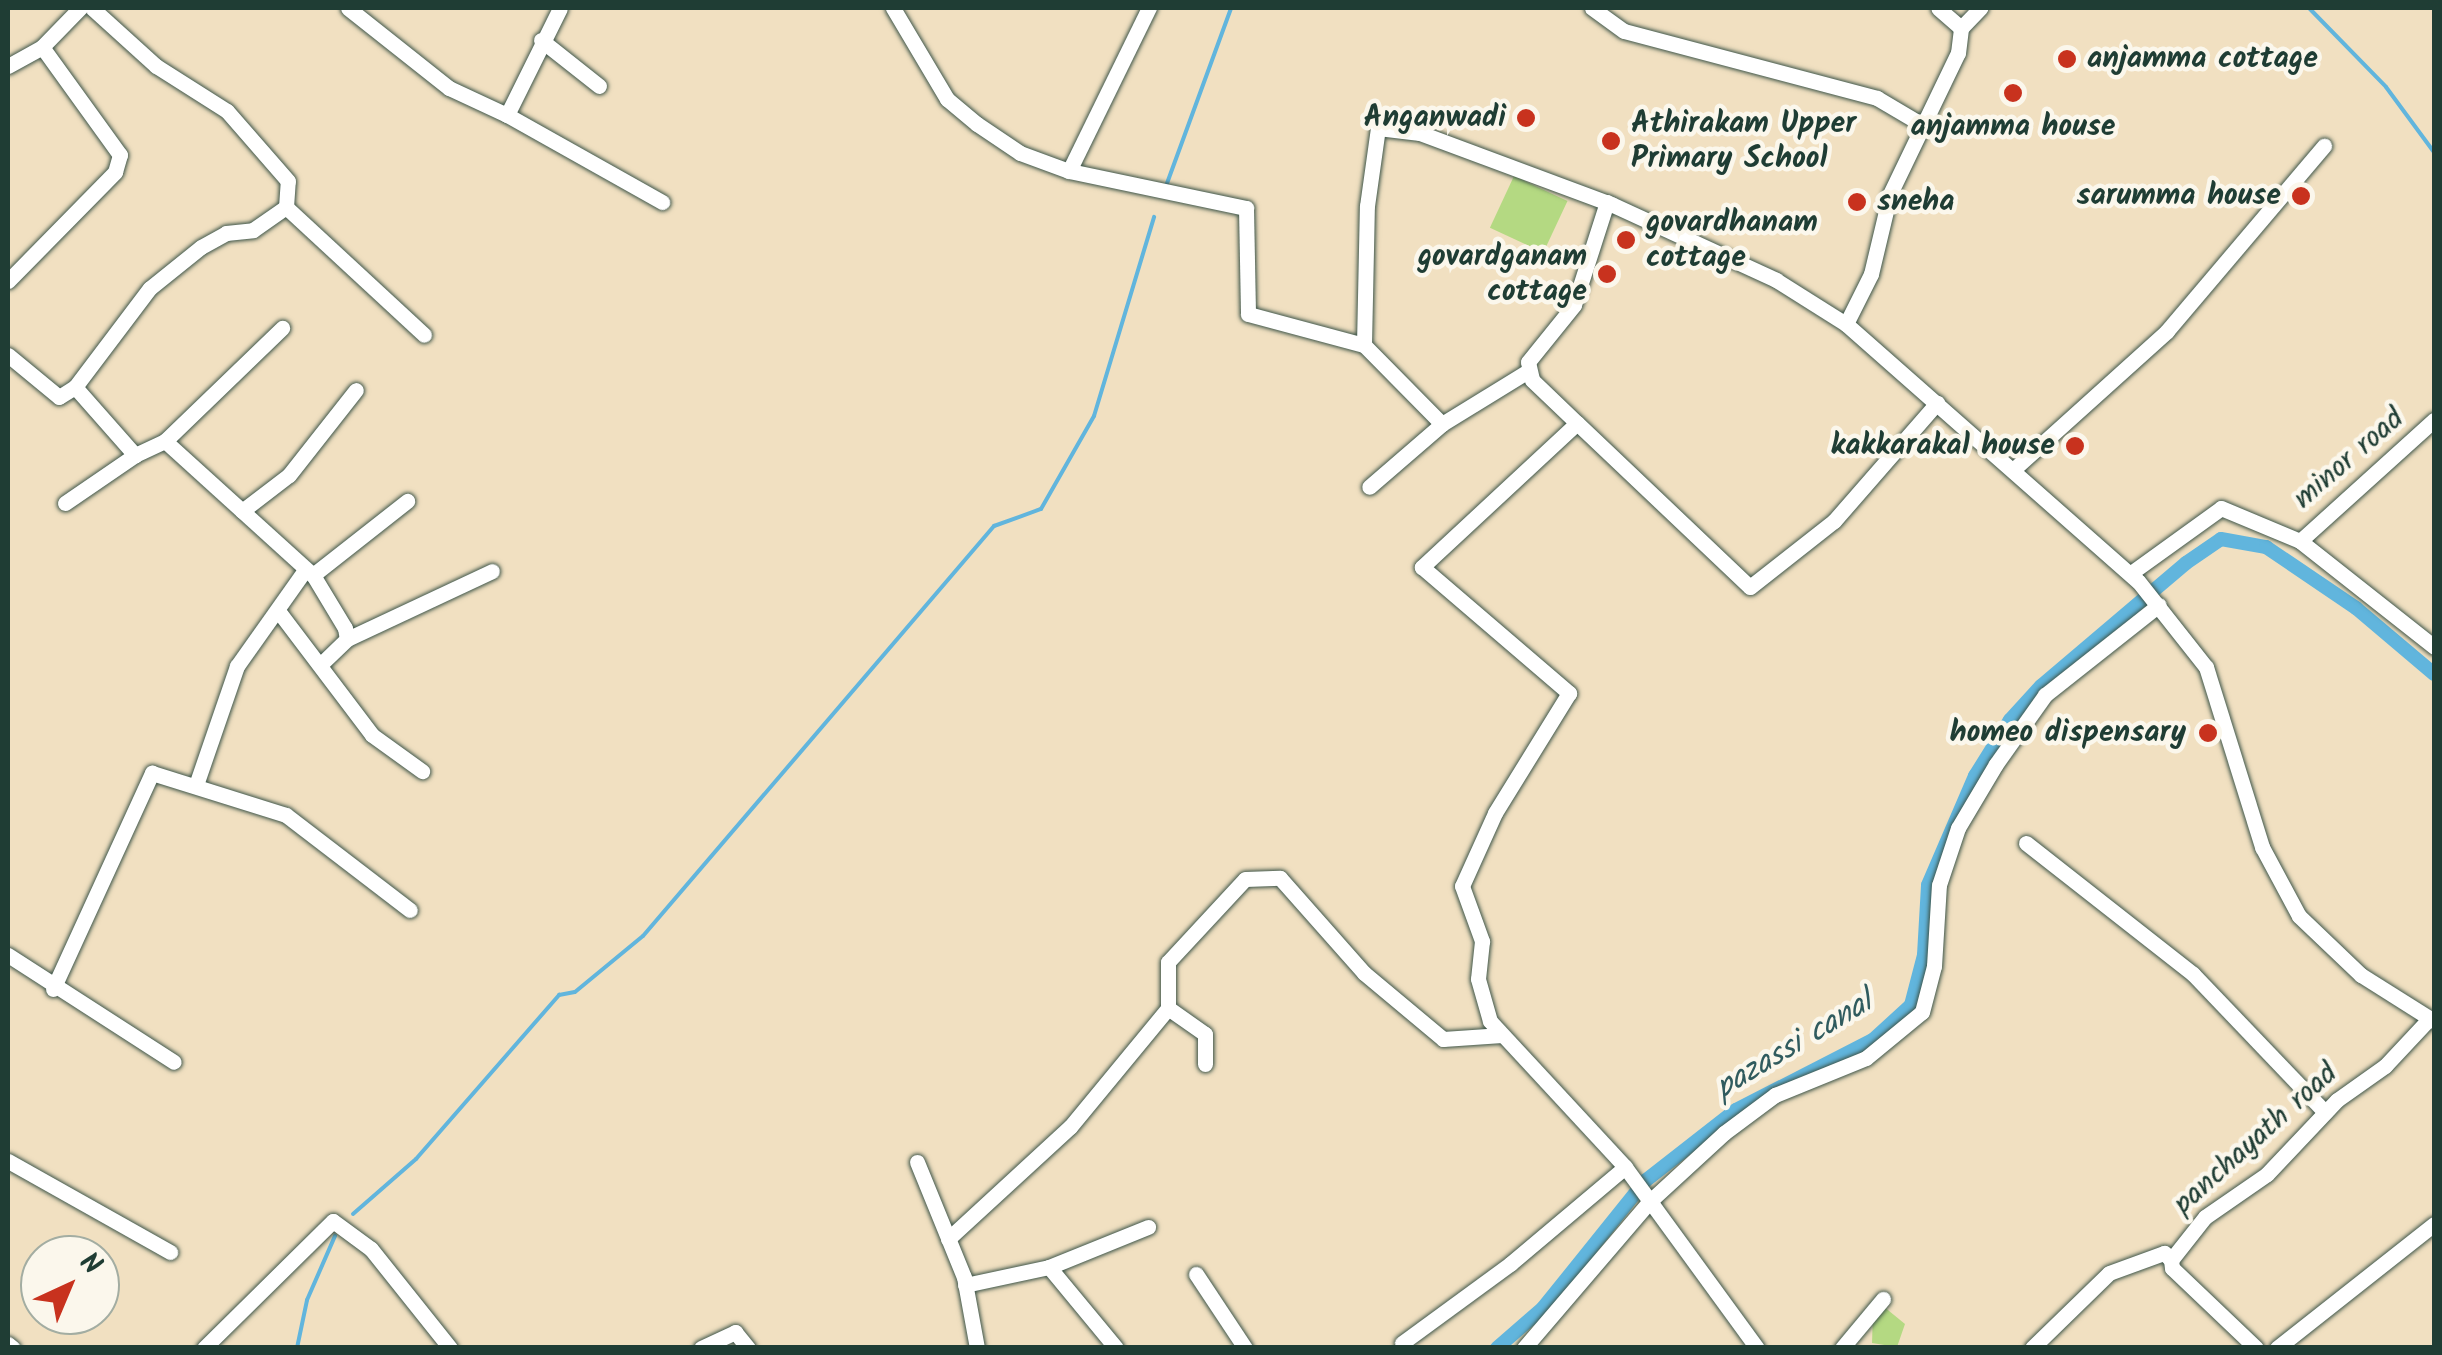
<!DOCTYPE html>
<html>
<head>
<meta charset="utf-8">
<style>
	body { margin:0 }
	#map { position:relative; width:2442px; height:1355px; overflow:hidden; background:#f1e0c1; font-family:Kalam,sans-serif }
	div>[style] { position:absolute }
	[style*='--x'] { left:calc(var(--x)*1px); top:calc(var(--y)*1px); width:calc(var(--w)*1px); rotate:calc(var(--a)*1deg) }
	.green>* { inset:0; background:#b4d982; transform-origin:0 0 }
	.stream>* { height:4px; margin:-2px; padding:0 2px; transform-origin:2px; border-radius:2px; background:#61b5dd }
	.canal>* { height:14px; margin:-7px; padding:0 7px; transform-origin:7px; border-radius:7px; background:#61b5dd }
	.roads { filter:drop-shadow(0 0 2px #3e5549) drop-shadow(0 0 2px #3e5549) }
	.street>* { height:15px; margin:-7.5px; padding:0 7.5px; transform-origin:7.5px; border-radius:7.5px; background:#fff }
	.dots>* { width:28px; height:28px; translate:-50% -50%; box-sizing:border-box; border:5px solid #fbf7ec; border-radius:50% }
	span { translate:-50% -50%; white-space:nowrap; text-align:center; line-height:1.15; -webkit-text-stroke:9px #fbf7ec; paint-order:stroke }
	.poi-label { font-size:30px; color:#1f3d34; font-weight:700 }
	.left { translate:0 -50%; text-align:left }
	.right { translate:-100% -50%; text-align:right }
	.street-label { font-size:30px; color:#1f3d34 }
	.water-label { font-size:32px; color:#305b5e; font-style:italic }
	.frame { position:absolute; inset:0; border:10px solid #1f3d34; pointer-events:none }
	.north { position:absolute; left:20px; top:1235px; width:100px; height:100px; box-sizing:border-box; background:#fbf7ec; border:2px solid #a3ada2; border-radius:50%; rotate:44deg; font-size:28px; font-weight:700; line-height:40px; text-align:center; color:#1f3d34 }
	.north::after { content:''; display:block; margin:auto; width:35px; height:45px; background:#c8321e; clip-path:polygon(50% 0,100% 100%,50% 72%,0 100%) }
</style>
</head>
<body>
<div id="map">
	<div class="green">
		<i style="left:1514px;top:176px;width:59px;height:57px;rotate:25deg"></i>
		<i style="clip-path:polygon(1883px 1306px,1905px 1324px,1897px 1347px,1872px 1343px,1873px 1312px)"></i>
	</div>
	<div class="stream">
		<i style="--x:2309;--y:8;--w:110;--a:45.7"></i>
		<i style="--x:2386;--y:87;--w:81;--a:53.6"></i>
		<i style="--x:1166;--y:186;--w:189;--a:-69.9"></i>
		<i style="--x:353;--y:1214;--w:84;--a:-41.1"></i>
		<i style="--x:416;--y:1159;--w:218;--a:-48.9"></i>
		<i style="--x:559;--y:995;--w:16;--a:-11"></i>
		<i style="--x:575;--y:992;--w:88;--a:-39.5"></i>
		<i style="--x:643;--y:936;--w:540;--a:-49.43"></i>
		<i style="--x:994;--y:526;--w:50;--a:-19.9"></i>
		<i style="--x:1041;--y:509;--w:107;--a:-60.3"></i>
		<i style="--x:1094;--y:416;--w:208;--a:-73.2"></i>
		<i style="--x:297;--y:1348;--w:49;--a:-78.2"></i>
		<i style="--x:307;--y:1300;--w:70;--a:-66.4"></i>
	</div>
	<div class="canal">
		<i style="--x:1497;--y:1348;--w:61;--a:-41"></i>
		<i style="--x:1543;--y:1308;--w:163;--a:-51.2"></i>
		<i style="--x:1645;--y:1181;--w:115;--a:-38"></i>
		<i style="--x:1736;--y:1110;--w:154;--a:-27.1"></i>
		<i style="--x:1873;--y:1040;--w:52;--a:-42.6"></i>
		<i style="--x:1911;--y:1005;--w:52;--a:-75.4"></i>
		<i style="--x:1924;--y:955;--w:70;--a:-86.7"></i>
		<i style="--x:1928;--y:885;--w:119;--a:-66.7"></i>
		<i style="--x:1975;--y:776;--w:66;--a:-58"></i>
		<i style="--x:2010;--y:720;--w:46;--a:-47.6"></i>
		<i style="--x:2041;--y:686;--w:190;--a:-40.3"></i>
		<i style="--x:2186;--y:563;--w:42;--a:-34.4"></i>
		<i style="--x:2221;--y:539;--w:46;--a:10.1"></i>
		<i style="--x:2266;--y:547;--w:109;--a:34.1"></i>
		<i style="--x:2356;--y:608;--w:102;--a:40.2"></i>
	</div>
	<div class="roads">
		<div class="street">
			<i style="--x:348;--y:8;--w:129;--a:38.4"></i>
			<i style="--x:449;--y:88;--w:64;--a:25"></i>
			<i style="--x:507;--y:115;--w:119;--a:-63.6"></i>
			<i style="--x:893;--y:8;--w:106;--a:59.3"></i>
			<i style="--x:947;--y:99;--w:39;--a:40"></i>
			<i style="--x:977;--y:124;--w:52;--a:34"></i>
			<i style="--x:1020;--y:153;--w:52;--a:20.2"></i>
			<i style="--x:1069;--y:171;--w:181;--a:11.8"></i>
			<i style="--x:1246;--y:208;--w:106;--a:88.9"></i>
			<i style="--x:1248;--y:314;--w:120;--a:15"></i>
			<i style="--x:1592;--y:8;--w:39;--a:36"></i>
			<i style="--x:1624;--y:31;--w:262;--a:14.8"></i>
			<i style="--x:1877;--y:98;--w:57;--a:30.6"></i>
			<i style="--x:1961;--y:28;--w:28;--a:-46"></i>
			<i style="--x:541;--y:40;--w:74;--a:38.4"></i>
			<i style="--x:8;--y:66;--w:39;--a:-29"></i>
			<i style="--x:42;--y:47;--w:54;--a:-45.7"></i>
			<i style="--x:507;--y:115;--w:178;--a:29.3"></i>
			<i style="--x:1069;--y:171;--w:182;--a:-63.9"></i>
			<i style="--x:1607;--y:202;--w:108;--a:107.8"></i>
			<i style="--x:1574;--y:305;--w:73;--a:128.9"></i>
			<i style="--x:1528;--y:362;--w:18;--a:77"></i>
			<i style="--x:1532;--y:380;--w:62;--a:43.7"></i>
			<i style="--x:1577;--y:423;--w:212;--a:137.1"></i>
			<i style="--x:1422;--y:567;--w:194;--a:40.6"></i>
			<i style="--x:1569;--y:693;--w:141;--a:121.7"></i>
			<i style="--x:1495;--y:813;--w:80;--a:114.3"></i>
			<i style="--x:1462;--y:886;--w:59;--a:70"></i>
			<i style="--x:1482;--y:941;--w:38;--a:96"></i>
			<i style="--x:1478;--y:979;--w:44;--a:74.1"></i>
			<i style="--x:1490;--y:1021;--w:199;--a:47.2"></i>
			<i style="--x:1625;--y:1167;--w:224;--a:53.9"></i>
			<i style="--x:286;--y:207;--w:188;--a:42.8"></i>
			<i style="--x:8;--y:281;--w:153;--a:-45.5"></i>
			<i style="--x:115;--y:172;--w:18;--a:-74"></i>
			<i style="--x:120;--y:155;--w:133;--a:-125.8"></i>
			<i style="--x:1846;--y:324;--w:56;--a:-63.4"></i>
			<i style="--x:1871;--y:274;--w:82;--a:-76.6"></i>
			<i style="--x:1890;--y:194;--w:157;--a:-64.3"></i>
			<i style="--x:1958;--y:53;--w:25;--a:-83"></i>
			<i style="--x:1961;--y:28;--w:30;--a:-139"></i>
			<i style="--x:1364;--y:345;--w:139;--a:-88.8"></i>
			<i style="--x:1367;--y:206;--w:79;--a:-82"></i>
			<i style="--x:1378;--y:128;--w:42;--a:6.8"></i>
			<i style="--x:1420;--y:133;--w:204;--a:20.4"></i>
			<i style="--x:1611;--y:204;--w:182;--a:24.7"></i>
			<i style="--x:1776;--y:280;--w:83;--a:32.2"></i>
			<i style="--x:1846;--y:324;--w:389;--a:41.4"></i>
			<i style="--x:2138;--y:581;--w:110;--a:51.7"></i>
			<i style="--x:2206;--y:667;--w:189;--a:72.7"></i>
			<i style="--x:2262;--y:847;--w:78;--a:61.8"></i>
			<i style="--x:2299;--y:916;--w:86;--a:43.6"></i>
			<i style="--x:2361;--y:975;--w:86;--a:32.2"></i>
			<i style="--x:1364;--y:345;--w:111;--a:45.4"></i>
			<i style="--x:1442;--y:424;--w:96;--a:139.2"></i>
			<i style="--x:8;--y:355;--w:66;--a:39.5"></i>
			<i style="--x:59;--y:397;--w:19;--a:-32"></i>
			<i style="--x:75;--y:387;--w:91;--a:48.6"></i>
			<i style="--x:135;--y:455;--w:33;--a:-25"></i>
			<i style="--x:165;--y:441;--w:200;--a:42.2"></i>
			<i style="--x:313;--y:575;--w:62;--a:58.9"></i>
			<i style="--x:345;--y:628;--w:11;--a:80"></i>
			<i style="--x:347;--y:639;--w:33;--a:136"></i>
			<i style="--x:75;--y:387;--w:124;--a:-52.9"></i>
			<i style="--x:150;--y:288;--w:65;--a:-38.8"></i>
			<i style="--x:201;--y:247;--w:29;--a:-29"></i>
			<i style="--x:226;--y:233;--w:27;--a:-6"></i>
			<i style="--x:253;--y:230;--w:40;--a:-34.9"></i>
			<i style="--x:286;--y:207;--w:26;--a:-86"></i>
			<i style="--x:288;--y:181;--w:93;--a:-131.1"></i>
			<i style="--x:227;--y:111;--w:84;--a:-147.6"></i>
			<i style="--x:156;--y:66;--w:86;--a:-137.8"></i>
			<i style="--x:1577;--y:423;--w:238;--a:43.5"></i>
			<i style="--x:1750;--y:587;--w:107;--a:-38.2"></i>
			<i style="--x:1834;--y:521;--w:157;--a:-48.9"></i>
			<i style="--x:1442;--y:424;--w:101;--a:-31.6"></i>
			<i style="--x:165;--y:441;--w:163;--a:-44"></i>
			<i style="--x:2014;--y:469;--w:206;--a:-42"></i>
			<i style="--x:2167;--y:331;--w:243;--a:-49.7"></i>
			<i style="--x:65;--y:503;--w:85;--a:-34.4"></i>
			<i style="--x:242;--y:511;--w:59;--a:-37.5"></i>
			<i style="--x:289;--y:475;--w:108;--a:-51.8"></i>
			<i style="--x:2300;--y:541;--w:181;--a:-42.1"></i>
			<i style="--x:2131;--y:573;--w:111;--a:-35.8"></i>
			<i style="--x:2221;--y:508;--w:86;--a:22.7"></i>
			<i style="--x:2300;--y:541;--w:171;--a:38.3"></i>
			<i style="--x:313;--y:575;--w:120;--a:-38.2"></i>
			<i style="--x:279;--y:612;--w:154;--a:52.9"></i>
			<i style="--x:372;--y:735;--w:62;--a:35.8"></i>
			<i style="--x:347;--y:639;--w:160;--a:-25.1"></i>
			<i style="--x:196;--y:785;--w:126;--a:-71"></i>
			<i style="--x:237;--y:666;--w:118;--a:-54.7"></i>
			<i style="--x:2026;--y:843;--w:212;--a:38.1"></i>
			<i style="--x:2193;--y:974;--w:191;--a:46.3"></i>
			<i style="--x:8;--y:955;--w:197;--a:32.8"></i>
			<i style="--x:53;--y:989;--w:238;--a:-65.4"></i>
			<i style="--x:152;--y:773;--w:140;--a:17.4"></i>
			<i style="--x:286;--y:815;--w:156;--a:37.5"></i>
			<i style="--x:1168;--y:1008;--w:46;--a:-90"></i>
			<i style="--x:1168;--y:962;--w:113;--a:-47.1"></i>
			<i style="--x:1245;--y:879;--w:35;--a:-2"></i>
			<i style="--x:1280;--y:878;--w:127;--a:48.5"></i>
			<i style="--x:1364;--y:973;--w:103;--a:39.9"></i>
			<i style="--x:1443;--y:1039;--w:59;--a:-3.9"></i>
			<i style="--x:8;--y:1161;--w:186;--a:29.3"></i>
			<i style="--x:917;--y:1162;--w:124;--a:67.8"></i>
			<i style="--x:964;--y:1277;--w:72;--a:79.6"></i>
			<i style="--x:948;--y:1239;--w:166;--a:-42.6"></i>
			<i style="--x:1070;--y:1127;--w:154;--a:-50.5"></i>
			<i style="--x:1168;--y:1008;--w:45;--a:35.1"></i>
			<i style="--x:1205;--y:1034;--w:30;--a:90"></i>
			<i style="--x:1049;--y:1267;--w:105;--a:50.4"></i>
			<i style="--x:1196;--y:1274;--w:89;--a:56.5"></i>
			<i style="--x:965;--y:1285;--w:86;--a:-12.1"></i>
			<i style="--x:1049;--y:1267;--w:107;--a:-22"></i>
			<i style="--x:1402;--y:1343;--w:134;--a:-36.2"></i>
			<i style="--x:1510;--y:1264;--w:150;--a:-40.1"></i>
			<i style="--x:8;--y:1344;--w:6;--a:39"></i>
			<i style="--x:204;--y:1348;--w:181;--a:-44.6"></i>
			<i style="--x:333;--y:1221;--w:47;--a:36.4"></i>
			<i style="--x:371;--y:1249;--w:127;--a:51.4"></i>
			<i style="--x:701;--y:1348;--w:38;--a:-25"></i>
			<i style="--x:735;--y:1332;--w:21;--a:51"></i>
			<i style="--x:1524;--y:1348;--w:192;--a:-49.4"></i>
			<i style="--x:1649;--y:1202;--w:102;--a:-42.6"></i>
			<i style="--x:1724;--y:1133;--w:64;--a:-36.7"></i>
			<i style="--x:1775;--y:1095;--w:98;--a:-22.1"></i>
			<i style="--x:1866;--y:1058;--w:72;--a:-39.4"></i>
			<i style="--x:1922;--y:1012;--w:48;--a:-75.4"></i>
			<i style="--x:1934;--y:966;--w:81;--a:-86.5"></i>
			<i style="--x:1939;--y:885;--w:60;--a:-71.6"></i>
			<i style="--x:1958;--y:828;--w:74;--a:-59.3"></i>
			<i style="--x:1996;--y:764;--w:85;--a:-54.6"></i>
			<i style="--x:2045;--y:695;--w:145;--a:-38.3"></i>
			<i style="--x:1842;--y:1348;--w:64;--a:-50.1"></i>
			<i style="--x:2032;--y:1348;--w:107;--a:-44.2"></i>
			<i style="--x:2109;--y:1273;--w:59;--a:-20"></i>
			<i style="--x:2164;--y:1253;--w:10;--a:45"></i>
			<i style="--x:2256;--y:1348;--w:116;--a:-136.4"></i>
			<i style="--x:2172;--y:1268;--w:8;--a:-97"></i>
			<i style="--x:2171;--y:1260;--w:55;--a:-51.7"></i>
			<i style="--x:2205;--y:1217;--w:75;--a:-34.7"></i>
			<i style="--x:2267;--y:1174;--w:102;--a:-46.6"></i>
			<i style="--x:2337;--y:1100;--w:59;--a:-35.3"></i>
			<i style="--x:2385;--y:1066;--w:63;--a:-46.9"></i>
			<i style="--x:2277;--y:1348;--w:200;--a:-38.3"></i>
		</div>
	</div>
	<div class="dots">
		<i style="left:2067px;top:59px;background:#c8321e"></i>
		<i style="left:2013px;top:93px;background:#c8321e"></i>
		<i style="left:1526px;top:118px;background:#c8321e"></i>
		<i style="left:1611px;top:141px;background:#c8321e"></i>
		<i style="left:2301px;top:196px;background:#c8321e"></i>
		<i style="left:1857px;top:202px;background:#c8321e"></i>
		<i style="left:1626px;top:240px;background:#c8321e"></i>
		<i style="left:1607px;top:274px;background:#c8321e"></i>
		<i style="left:2075px;top:446px;background:#c8321e"></i>
		<i style="left:2208px;top:733px;background:#c8321e"></i>
	</div>
	<div class="poi-label">
		<span class="left" style="left:2087px;top:59px">anjamma cottage</span>
		<span class="right" style="left:1506px;top:118px">Anganwadi</span>
		<span class="left" style="left:1631px;top:141px">Athirakam Upper<br>Primary School</span>
		<span style="left:2013px;top:127px">anjamma house</span>
		<span class="right" style="left:2281px;top:196px">sarumma house</span>
		<span class="left" style="left:1877px;top:202px">sneha</span>
		<span class="left" style="left:1646px;top:240px">govardhanam<br>cottage</span>
		<span class="right" style="left:1587px;top:274px">govardganam<br>cottage</span>
		<span class="right" style="left:2055px;top:446px">kakkarakal house</span>
		<span class="right" style="left:2186px;top:733px">homeo dispensary</span>
	</div>
	<div class="street-label">
		<span style="left:2349px;top:459px;rotate:-41deg">minor road</span>
		<span style="left:2256px;top:1139px;rotate:-42deg">panchayath road</span>
	</div>
	<div class="water-label">
		<span style="left:1795px;top:1046px;rotate:-31deg">pazassi canal</span>
	</div>
	<div class="frame"></div>
	<div class="north">N</div>
</div>
</body>
</html>
